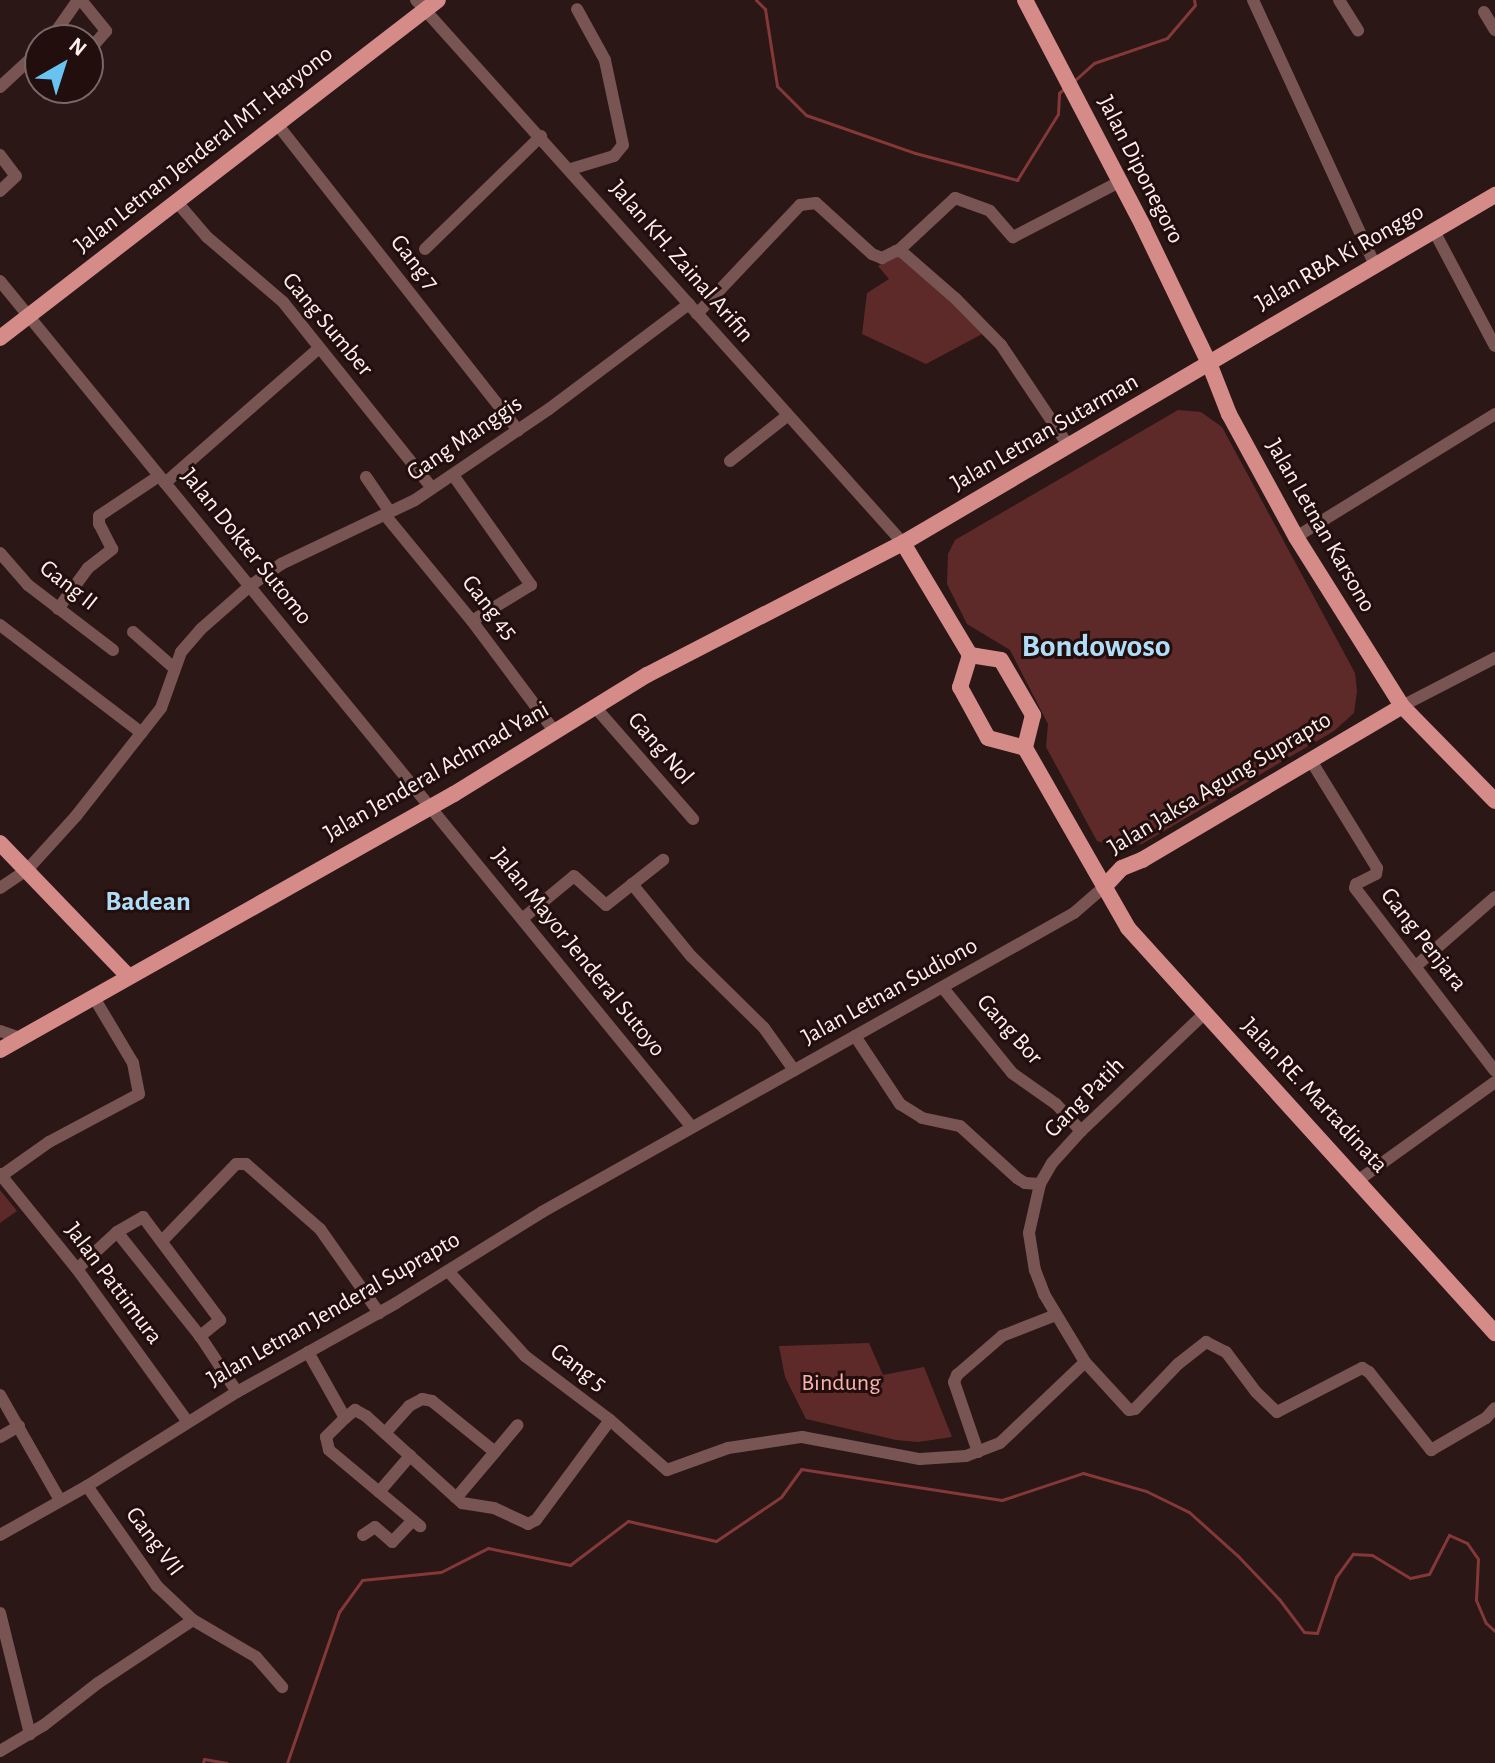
<!DOCTYPE html>
<html>
<head>
<meta charset="utf-8">
<style>
	body { margin:0 }
	#map { position:relative; width:1495px; height:1763px; overflow:hidden; background:#2b1716; font-family:"Alegreya Sans",sans-serif }
	div>[style] { position:absolute }
	[style*='--x'] { left:calc(var(--x)*1px); top:calc(var(--y)*1px); width:calc(var(--w)*1px); rotate:calc(var(--a)*1deg) }
	.green>* { inset:0; background:#5e2a29 }
	.stream>* { height:3px; margin:-1.5px; padding:0 1.5px; transform-origin:1.5px; border-radius:1.5px; background:#853838 }
	.minor>* { height:12px; margin:-6px; padding:0 6px; transform-origin:6px; border-radius:6px; background:#785452 }
	.major>* { height:16px; margin:-8px; padding:0 8px; transform-origin:8px; border-radius:8px; background:#d58b88 }
	span { translate:-50% -50%; white-space:nowrap; text-align:center; line-height:1.15; -webkit-text-stroke:6px #210e0d; paint-order:stroke }
	.street-label { font-size:24px; color:#feefee }
	.park-label { font-size:24px; color:#f9b3af }
	.quarter-label { font-size:28px; color:#b0def8; font-weight:700 }
	.district-label { font-size:32px; color:#b0def8; font-weight:700 }
	.north { position:absolute; left:24px; top:24px; width:80px; height:80px; box-sizing:border-box; background:#210e0d; border:2px solid #796867; border-radius:50%; rotate:39deg; font-size:22px; font-weight:700; line-height:32px; text-align:center; color:#feefee }
	.north::after { content:''; display:block; margin:auto; width:28px; height:36px; background:#69c3f1; clip-path:polygon(50% 0,100% 100%,50% 72%,0 100%) }
</style>
</head>
<body>
<div id="map">
	<div class="green">
		<i style="clip-path:polygon(895px 255px,944px 288px,982px 334px,926px 364px,862px 334px,867px 293px,889px 279px,878px 266px)"></i>
		<i style="clip-path:polygon(1178px 410px,1201px 412px,1222px 427px,1355px 673px,1357px 691px,1354px 713px,1334px 731px,1142px 844px,1118px 847px,1097px 841px,1046px 747px,1048px 724px,1010px 650px,967px 624px,947px 584px,948px 554px,955px 540px)"></i>
		<i style="clip-path:polygon(0 1190px,17px 1211px,0 1223px)"></i>
		<i style="clip-path:polygon(869px 1343px,883px 1375px,924px 1367px,952px 1437px,918px 1442px,896px 1440px,806px 1419px,785px 1377px,779px 1346px)"></i>
	</div>
	<div class="stream">
		<i style="--x:756;--y:0;--w:13;--a:45"></i>
		<i style="--x:765;--y:9;--w:78;--a:81.1"></i>
		<i style="--x:777;--y:86;--w:41;--a:45"></i>
		<i style="--x:806;--y:115;--w:115;--a:19.2"></i>
		<i style="--x:915;--y:153;--w:106;--a:14.8"></i>
		<i style="--x:1017;--y:180;--w:78;--a:-58.2"></i>
		<i style="--x:1058;--y:114;--w:21;--a:-87"></i>
		<i style="--x:1059;--y:93;--w:9;--a:-41"></i>
		<i style="--x:1075;--y:80;--w:25;--a:-42"></i>
		<i style="--x:1094;--y:63;--w:77;--a:-18.9"></i>
		<i style="--x:1167;--y:38;--w:43;--a:-49.7"></i>
		<i style="--x:1195;--y:5;--w:5;--a:-101"></i>
		<i style="--x:203;--y:1763;--w:4;--a:-76"></i>
		<i style="--x:204;--y:1759;--w:23;--a:10"></i>
		<i style="--x:287;--y:1763;--w:160;--a:-71"></i>
		<i style="--x:339;--y:1612;--w:39;--a:-54"></i>
		<i style="--x:362;--y:1580;--w:79;--a:-5.8"></i>
		<i style="--x:441;--y:1572;--w:53;--a:-27.1"></i>
		<i style="--x:488;--y:1548;--w:84;--a:11.7"></i>
		<i style="--x:570;--y:1565;--w:73;--a:-37.2"></i>
		<i style="--x:628;--y:1521;--w:90;--a:12.8"></i>
		<i style="--x:716;--y:1541;--w:78;--a:-34.1"></i>
		<i style="--x:781;--y:1497;--w:34;--a:-54"></i>
		<i style="--x:801;--y:1469;--w:203;--a:8.8"></i>
		<i style="--x:1002;--y:1500;--w:85;--a:-18.4"></i>
		<i style="--x:1083;--y:1473;--w:66;--a:15.9"></i>
		<i style="--x:1146;--y:1491;--w:48;--a:26"></i>
		<i style="--x:1189;--y:1512;--w:66;--a:41.9"></i>
		<i style="--x:1238;--y:1556;--w:59;--a:46.4"></i>
		<i style="--x:1279;--y:1599;--w:41;--a:52.9"></i>
		<i style="--x:1304;--y:1632;--w:13;--a:4"></i>
		<i style="--x:1317;--y:1633;--w:59;--a:-71.3"></i>
		<i style="--x:1336;--y:1577;--w:29;--a:-54"></i>
		<i style="--x:1353;--y:1554;--w:19;--a:3"></i>
		<i style="--x:1372;--y:1555;--w:44;--a:31.2"></i>
		<i style="--x:1410;--y:1578;--w:19;--a:-12"></i>
		<i style="--x:1429;--y:1574;--w:44;--a:-62.9"></i>
		<i style="--x:1449;--y:1535;--w:20;--a:24"></i>
		<i style="--x:1467;--y:1543;--w:19;--a:55"></i>
		<i style="--x:1478;--y:1559;--w:41;--a:92.8"></i>
		<i style="--x:1476;--y:1600;--w:25;--a:67"></i>
		<i style="--x:1486;--y:1623;--w:12;--a:42"></i>
	</div>
	<div class="minor">
		<i style="--x:81;--y:0;--w:40;--a:51"></i>
		<i style="--x:106;--y:31;--w:28;--a:131"></i>
		<i style="--x:416;--y:0;--w:729;--a:48.11"></i>
		<i style="--x:1253;--y:0;--w:289;--a:65.3"></i>
		<i style="--x:1339;--y:0;--w:36;--a:58"></i>
		<i style="--x:1484;--y:12;--w:21;--a:59"></i>
		<i style="--x:50;--y:40;--w:49;--a:-55"></i>
		<i style="--x:0;--y:87;--w:54;--a:-42.8"></i>
		<i style="--x:47;--y:94;--w:8;--a:-50"></i>
		<i style="--x:277;--y:124;--w:390;--a:51.8"></i>
		<i style="--x:0;--y:155;--w:26;--a:53"></i>
		<i style="--x:16;--y:176;--w:22;--a:137"></i>
		<i style="--x:571;--y:169;--w:45;--a:-16.8"></i>
		<i style="--x:614;--y:156;--w:14;--a:-51"></i>
		<i style="--x:623;--y:145;--w:87;--a:-102"></i>
		<i style="--x:605;--y:60;--w:58;--a:-118.8"></i>
		<i style="--x:176;--y:201;--w:48;--a:49.3"></i>
		<i style="--x:207;--y:237;--w:100;--a:40.5"></i>
		<i style="--x:283;--y:302;--w:238;--a:51.3"></i>
		<i style="--x:1434;--y:231;--w:130;--a:62.1"></i>
		<i style="--x:425;--y:249;--w:162;--a:-44.2"></i>
		<i style="--x:898;--y:251;--w:78;--a:-42.9"></i>
		<i style="--x:955;--y:198;--w:37;--a:20"></i>
		<i style="--x:990;--y:211;--w:35;--a:49"></i>
		<i style="--x:1013;--y:237;--w:122;--a:-27.4"></i>
		<i style="--x:0;--y:281;--w:1092;--a:50.73"></i>
		<i style="--x:697;--y:314;--w:150;--a:-46.6"></i>
		<i style="--x:800;--y:205;--w:16;--a:-7"></i>
		<i style="--x:816;--y:203;--w:76;--a:42.3"></i>
		<i style="--x:872;--y:254;--w:11;--a:22"></i>
		<i style="--x:882;--y:258;--w:16;--a:-27"></i>
		<i style="--x:896;--y:251;--w:6;--a:9"></i>
		<i style="--x:902;--y:252;--w:70;--a:41"></i>
		<i style="--x:955;--y:298;--w:66;--a:45.6"></i>
		<i style="--x:1001;--y:345;--w:120;--a:56.2"></i>
		<i style="--x:730;--y:461;--w:73;--a:-38.3"></i>
		<i style="--x:453;--y:475;--w:135;--a:54.7"></i>
		<i style="--x:531;--y:585;--w:69;--a:148.6"></i>
		<i style="--x:366;--y:477;--w:42;--a:55.6"></i>
		<i style="--x:165;--y:483;--w:203;--a:-41.2"></i>
		<i style="--x:385;--y:515;--w:137;--a:50.6"></i>
		<i style="--x:472;--y:621;--w:139;--a:53.2"></i>
		<i style="--x:1296;--y:537;--w:234;--a:-31.7"></i>
		<i style="--x:0;--y:553;--w:43;--a:48.8"></i>
		<i style="--x:28;--y:585;--w:107;--a:37.4"></i>
		<i style="--x:58;--y:609;--w:51;--a:-53.8"></i>
		<i style="--x:88;--y:568;--w:31;--a:-38"></i>
		<i style="--x:112;--y:549;--w:28;--a:-117"></i>
		<i style="--x:99;--y:524;--w:8;--a:-90"></i>
		<i style="--x:99;--y:516;--w:72;--a:-33.7"></i>
		<i style="--x:0;--y:625;--w:178;--a:37.3"></i>
		<i style="--x:133;--y:632;--w:55;--a:41.3"></i>
		<i style="--x:1402;--y:706;--w:105;--a:-27.3"></i>
		<i style="--x:595;--y:707;--w:149;--a:48.8"></i>
		<i style="--x:1310;--y:759;--w:128;--a:58.4"></i>
		<i style="--x:1377;--y:868;--w:6;--a:99"></i>
		<i style="--x:1376;--y:874;--w:22;--a:153"></i>
		<i style="--x:1356;--y:884;--w:4;--a:104"></i>
		<i style="--x:1355;--y:888;--w:230;--a:52.6"></i>
		<i style="--x:632;--y:884;--w:93;--a:50.7"></i>
		<i style="--x:691;--y:956;--w:103;--a:44.6"></i>
		<i style="--x:764;--y:1028;--w:52;--a:54.5"></i>
		<i style="--x:0;--y:888;--w:32;--a:-34"></i>
		<i style="--x:27;--y:870;--w:73;--a:-47.8"></i>
		<i style="--x:76;--y:816;--w:137;--a:-51.8"></i>
		<i style="--x:161;--y:708;--w:59;--a:-70.3"></i>
		<i style="--x:181;--y:652;--w:30;--a:-49"></i>
		<i style="--x:201;--y:629;--w:65;--a:-41.3"></i>
		<i style="--x:250;--y:586;--w:38;--a:-35"></i>
		<i style="--x:281;--y:564;--w:148;--a:-25.5"></i>
		<i style="--x:415;--y:500;--w:162;--a:-34.2"></i>
		<i style="--x:549;--y:409;--w:175;--a:-36.9"></i>
		<i style="--x:522;--y:919;--w:67;--a:-39.6"></i>
		<i style="--x:574;--y:876;--w:43;--a:42.2"></i>
		<i style="--x:606;--y:905;--w:73;--a:-38.3"></i>
		<i style="--x:1416;--y:966;--w:105;--a:-41.1"></i>
		<i style="--x:943;--y:988;--w:109;--a:50.9"></i>
		<i style="--x:1012;--y:1073;--w:54;--a:35.2"></i>
		<i style="--x:1056;--y:1104;--w:37;--a:47"></i>
		<i style="--x:1205;--y:1013;--w:171;--a:136.4"></i>
		<i style="--x:1081;--y:1131;--w:43;--a:132.2"></i>
		<i style="--x:1052;--y:1163;--w:24;--a:120"></i>
		<i style="--x:1040;--y:1184;--w:50;--a:102.7"></i>
		<i style="--x:1029;--y:1233;--w:37;--a:81"></i>
		<i style="--x:1035;--y:1270;--w:26;--a:69"></i>
		<i style="--x:1044;--y:1294;--w:79;--a:58.9"></i>
		<i style="--x:1085;--y:1362;--w:65;--a:47.5"></i>
		<i style="--x:1129;--y:1410;--w:6;--a:-9"></i>
		<i style="--x:1135;--y:1409;--w:62;--a:-46.3"></i>
		<i style="--x:1178;--y:1364;--w:36;--a:-38"></i>
		<i style="--x:1206;--y:1342;--w:22;--a:27"></i>
		<i style="--x:1226;--y:1352;--w:50;--a:53.1"></i>
		<i style="--x:1256;--y:1392;--w:29;--a:44"></i>
		<i style="--x:1277;--y:1412;--w:96;--a:-27.4"></i>
		<i style="--x:1362;--y:1368;--w:8;--a:30"></i>
		<i style="--x:1369;--y:1372;--w:100;--a:51.5"></i>
		<i style="--x:1431;--y:1450;--w:64;--a:-30.2"></i>
		<i style="--x:1486;--y:1418;--w:13;--a:-48"></i>
		<i style="--x:0;--y:1031;--w:21;--a:19"></i>
		<i style="--x:855;--y:1036;--w:82;--a:56.5"></i>
		<i style="--x:900;--y:1104;--w:26;--a:32"></i>
		<i style="--x:922;--y:1118;--w:39;--a:12"></i>
		<i style="--x:960;--y:1126;--w:77;--a:42.4"></i>
		<i style="--x:1017;--y:1178;--w:9;--a:32"></i>
		<i style="--x:1025;--y:1183;--w:15;--a:4"></i>
		<i style="--x:0;--y:1174;--w:122;--a:51"></i>
		<i style="--x:77;--y:1269;--w:188;--a:54.1"></i>
		<i style="--x:1;--y:1176;--w:59;--a:-35.3"></i>
		<i style="--x:49;--y:1142;--w:102;--a:-28.1"></i>
		<i style="--x:139;--y:1094;--w:32;--a:-101"></i>
		<i style="--x:133;--y:1063;--w:78;--a:-120.8"></i>
		<i style="--x:1360;--y:1179;--w:166;--a:-35.7"></i>
		<i style="--x:117;--y:1232;--w:133;--a:51.4"></i>
		<i style="--x:200;--y:1336;--w:67;--a:56.5"></i>
		<i style="--x:162;--y:1241;--w:107;--a:-46.1"></i>
		<i style="--x:236;--y:1164;--w:10;--a:0"></i>
		<i style="--x:246;--y:1164;--w:98;--a:41.3"></i>
		<i style="--x:320;--y:1229;--w:103;--a:54.9"></i>
		<i style="--x:77;--y:1269;--w:54;--a:-42.8"></i>
		<i style="--x:117;--y:1232;--w:30;--a:-30"></i>
		<i style="--x:143;--y:1217;--w:129;--a:53.2"></i>
		<i style="--x:220;--y:1320;--w:26;--a:141"></i>
		<i style="--x:448;--y:1271;--w:115;--a:47.8"></i>
		<i style="--x:525;--y:1356;--w:106;--a:37"></i>
		<i style="--x:610;--y:1420;--w:76;--a:41.3"></i>
		<i style="--x:667;--y:1470;--w:65;--a:-19.8"></i>
		<i style="--x:728;--y:1448;--w:75;--a:-8.5"></i>
		<i style="--x:802;--y:1437;--w:120;--a:10.6"></i>
		<i style="--x:920;--y:1459;--w:46;--a:-3.7"></i>
		<i style="--x:966;--y:1456;--w:36;--a:-21"></i>
		<i style="--x:1000;--y:1443;--w:117;--a:-43.6"></i>
		<i style="--x:308;--y:1352;--w:76;--a:60.7"></i>
		<i style="--x:345;--y:1418;--w:13;--a:-39"></i>
		<i style="--x:355;--y:1410;--w:13;--a:29"></i>
		<i style="--x:366;--y:1416;--w:130;--a:42.2"></i>
		<i style="--x:462;--y:1503;--w:32;--a:9"></i>
		<i style="--x:494;--y:1508;--w:38;--a:25"></i>
		<i style="--x:528;--y:1524;--w:9;--a:-27"></i>
		<i style="--x:536;--y:1520;--w:124;--a:-53.5"></i>
		<i style="--x:0;--y:1395;--w:121;--a:60.3"></i>
		<i style="--x:345;--y:1418;--w:27;--a:135"></i>
		<i style="--x:326;--y:1437;--w:13;--a:77"></i>
		<i style="--x:329;--y:1450;--w:119;--a:39.9"></i>
		<i style="--x:385;--y:1433;--w:36;--a:-48"></i>
		<i style="--x:409;--y:1406;--w:15;--a:-28"></i>
		<i style="--x:422;--y:1399;--w:10;--a:11"></i>
		<i style="--x:432;--y:1401;--w:81;--a:39"></i>
		<i style="--x:495;--y:1452;--w:60;--a:130.3"></i>
		<i style="--x:0;--y:1437;--w:22;--a:-30"></i>
		<i style="--x:495;--y:1452;--w:35;--a:-50"></i>
		<i style="--x:978;--y:1452;--w:74;--a:-108.9"></i>
		<i style="--x:954;--y:1382;--w:8;--a:-67"></i>
		<i style="--x:957;--y:1375;--w:60;--a:-40.9"></i>
		<i style="--x:1002;--y:1336;--w:58;--a:-21.3"></i>
		<i style="--x:87;--y:1486;--w:122;--a:55"></i>
		<i style="--x:157;--y:1586;--w:50;--a:43.4"></i>
		<i style="--x:193;--y:1620;--w:73;--a:30.4"></i>
		<i style="--x:256;--y:1657;--w:40;--a:49"></i>
		<i style="--x:379;--y:1492;--w:48;--a:-49.3"></i>
		<i style="--x:0;--y:1535;--w:100;--a:-29.4"></i>
		<i style="--x:87;--y:1486;--w:177;--a:-32.1"></i>
		<i style="--x:237;--y:1392;--w:182;--a:-29.2"></i>
		<i style="--x:396;--y:1303;--w:172;--a:-31.9"></i>
		<i style="--x:542;--y:1212;--w:610;--a:-29.34"></i>
		<i style="--x:1074;--y:913;--w:40;--a:-41"></i>
		<i style="--x:363;--y:1535;--w:14;--a:-34"></i>
		<i style="--x:375;--y:1527;--w:23;--a:41"></i>
		<i style="--x:392;--y:1542;--w:30;--a:-46"></i>
		<i style="--x:0;--y:1613;--w:125;--a:76.1"></i>
		<i style="--x:0;--y:1751;--w:51;--a:-30.6"></i>
		<i style="--x:44;--y:1725;--w:68;--a:-37.9"></i>
		<i style="--x:98;--y:1683;--w:114;--a:-33.6"></i>
	</div>
	<div class="major">
		<i style="--x:1025;--y:0;--w:255;--a:62.4"></i>
		<i style="--x:1143;--y:226;--w:152;--a:64.3"></i>
		<i style="--x:1209;--y:363;--w:55;--a:68.6"></i>
		<i style="--x:1229;--y:414;--w:140;--a:61.4"></i>
		<i style="--x:1296;--y:537;--w:199;--a:57.9"></i>
		<i style="--x:1402;--y:706;--w:133;--a:45.6"></i>
		<i style="--x:0;--y:338;--w:553;--a:-37.66"></i>
		<i style="--x:903;--y:543;--w:131;--a:59.1"></i>
		<i style="--x:970;--y:655;--w:34;--a:107"></i>
		<i style="--x:960;--y:687;--w:58;--a:61.2"></i>
		<i style="--x:988;--y:738;--w:38;--a:15"></i>
		<i style="--x:970;--y:655;--w:31;--a:9"></i>
		<i style="--x:1001;--y:660;--w:64;--a:59.8"></i>
		<i style="--x:1033;--y:715;--w:34;--a:104"></i>
		<i style="--x:1025;--y:748;--w:207;--a:60.2"></i>
		<i style="--x:1128;--y:928;--w:547;--a:47.82"></i>
		<i style="--x:0;--y:843;--w:185;--a:46.1"></i>
		<i style="--x:1104;--y:887;--w:26;--a:-47"></i>
		<i style="--x:1122;--y:868;--w:22;--a:-22"></i>
		<i style="--x:1142;--y:860;--w:302;--a:-30.6"></i>
		<i style="--x:0;--y:1050;--w:521;--a:-29.42"></i>
		<i style="--x:454;--y:794;--w:227;--a:-31.7"></i>
		<i style="--x:647;--y:675;--w:288;--a:-27.3"></i>
		<i style="--x:903;--y:543;--w:687;--a:-30.45"></i>
	</div>
	<div class="street-label">
		<span style="left:204px;top:150px;rotate:-38deg">Jalan Letnan Jenderal MT. Haryono</span>
		<span style="left:1140px;top:170px;rotate:63deg">Jalan Diponegoro</span>
		<span style="left:1340px;top:258px;rotate:-30deg">Jalan RBA Ki Ronggo</span>
		<span style="left:681px;top:262px;rotate:49deg">Jalan KH. Zainal Arifin</span>
		<span style="left:414px;top:263px;rotate:52deg">Gang 7</span>
		<span style="left:327px;top:325px;rotate:50deg">Gang Sumber</span>
		<span style="left:1045px;top:433px;rotate:-30deg">Jalan Letnan Sutarman</span>
		<span style="left:465px;top:439px;rotate:-34deg">Gang Manggis</span>
		<span style="left:1320px;top:526px;rotate:60deg">Jalan Letnan Karsono</span>
		<span style="left:246px;top:547px;rotate:51deg">Jalan Dokter Sutomo</span>
		<span style="left:68px;top:586px;rotate:38deg">Gang II</span>
		<span style="left:489px;top:608px;rotate:52deg">Gang 45</span>
		<span style="left:660px;top:749px;rotate:49deg">Gang Nol</span>
		<span style="left:437px;top:772px;rotate:-30deg">Jalan Jenderal Achmad Yani</span>
		<span style="left:1220px;top:784px;rotate:-31deg">Jalan Jaksa Agung Suprapto</span>
		<span style="left:1423px;top:940px;rotate:52deg">Gang Penjara</span>
		<span style="left:578px;top:953px;rotate:51deg">Jalan Mayor Jenderal Sutoyo</span>
		<span style="left:890px;top:992px;rotate:-29deg">Jalan Letnan Sudiono</span>
		<span style="left:1009px;top:1030px;rotate:48deg">Gang Bor</span>
		<span style="left:1314px;top:1096px;rotate:47deg">Jalan RE. Martadinata</span>
		<span style="left:1085px;top:1098px;rotate:-45deg">Gang Patih</span>
		<span style="left:113px;top:1284px;rotate:53deg">Jalan Pattimura</span>
		<span style="left:334px;top:1310px;rotate:-30deg">Jalan Letnan Jenderal Suprapto</span>
		<span style="left:578px;top:1368px;rotate:37deg">Gang 5</span>
		<span style="left:154px;top:1542px;rotate:53deg">Gang VII</span>
	</div>
	<div class="park-label">
		<span style="left:841px;top:1384px">Bindung</span>
	</div>
	<div class="quarter-label">
		<span style="left:148px;top:902px">Badean</span>
	</div>
	<div class="district-label">
		<span style="left:1096px;top:646px">Bondowoso</span>
	</div>
	<div class="north">N</div>
</div>
</body>
</html>
